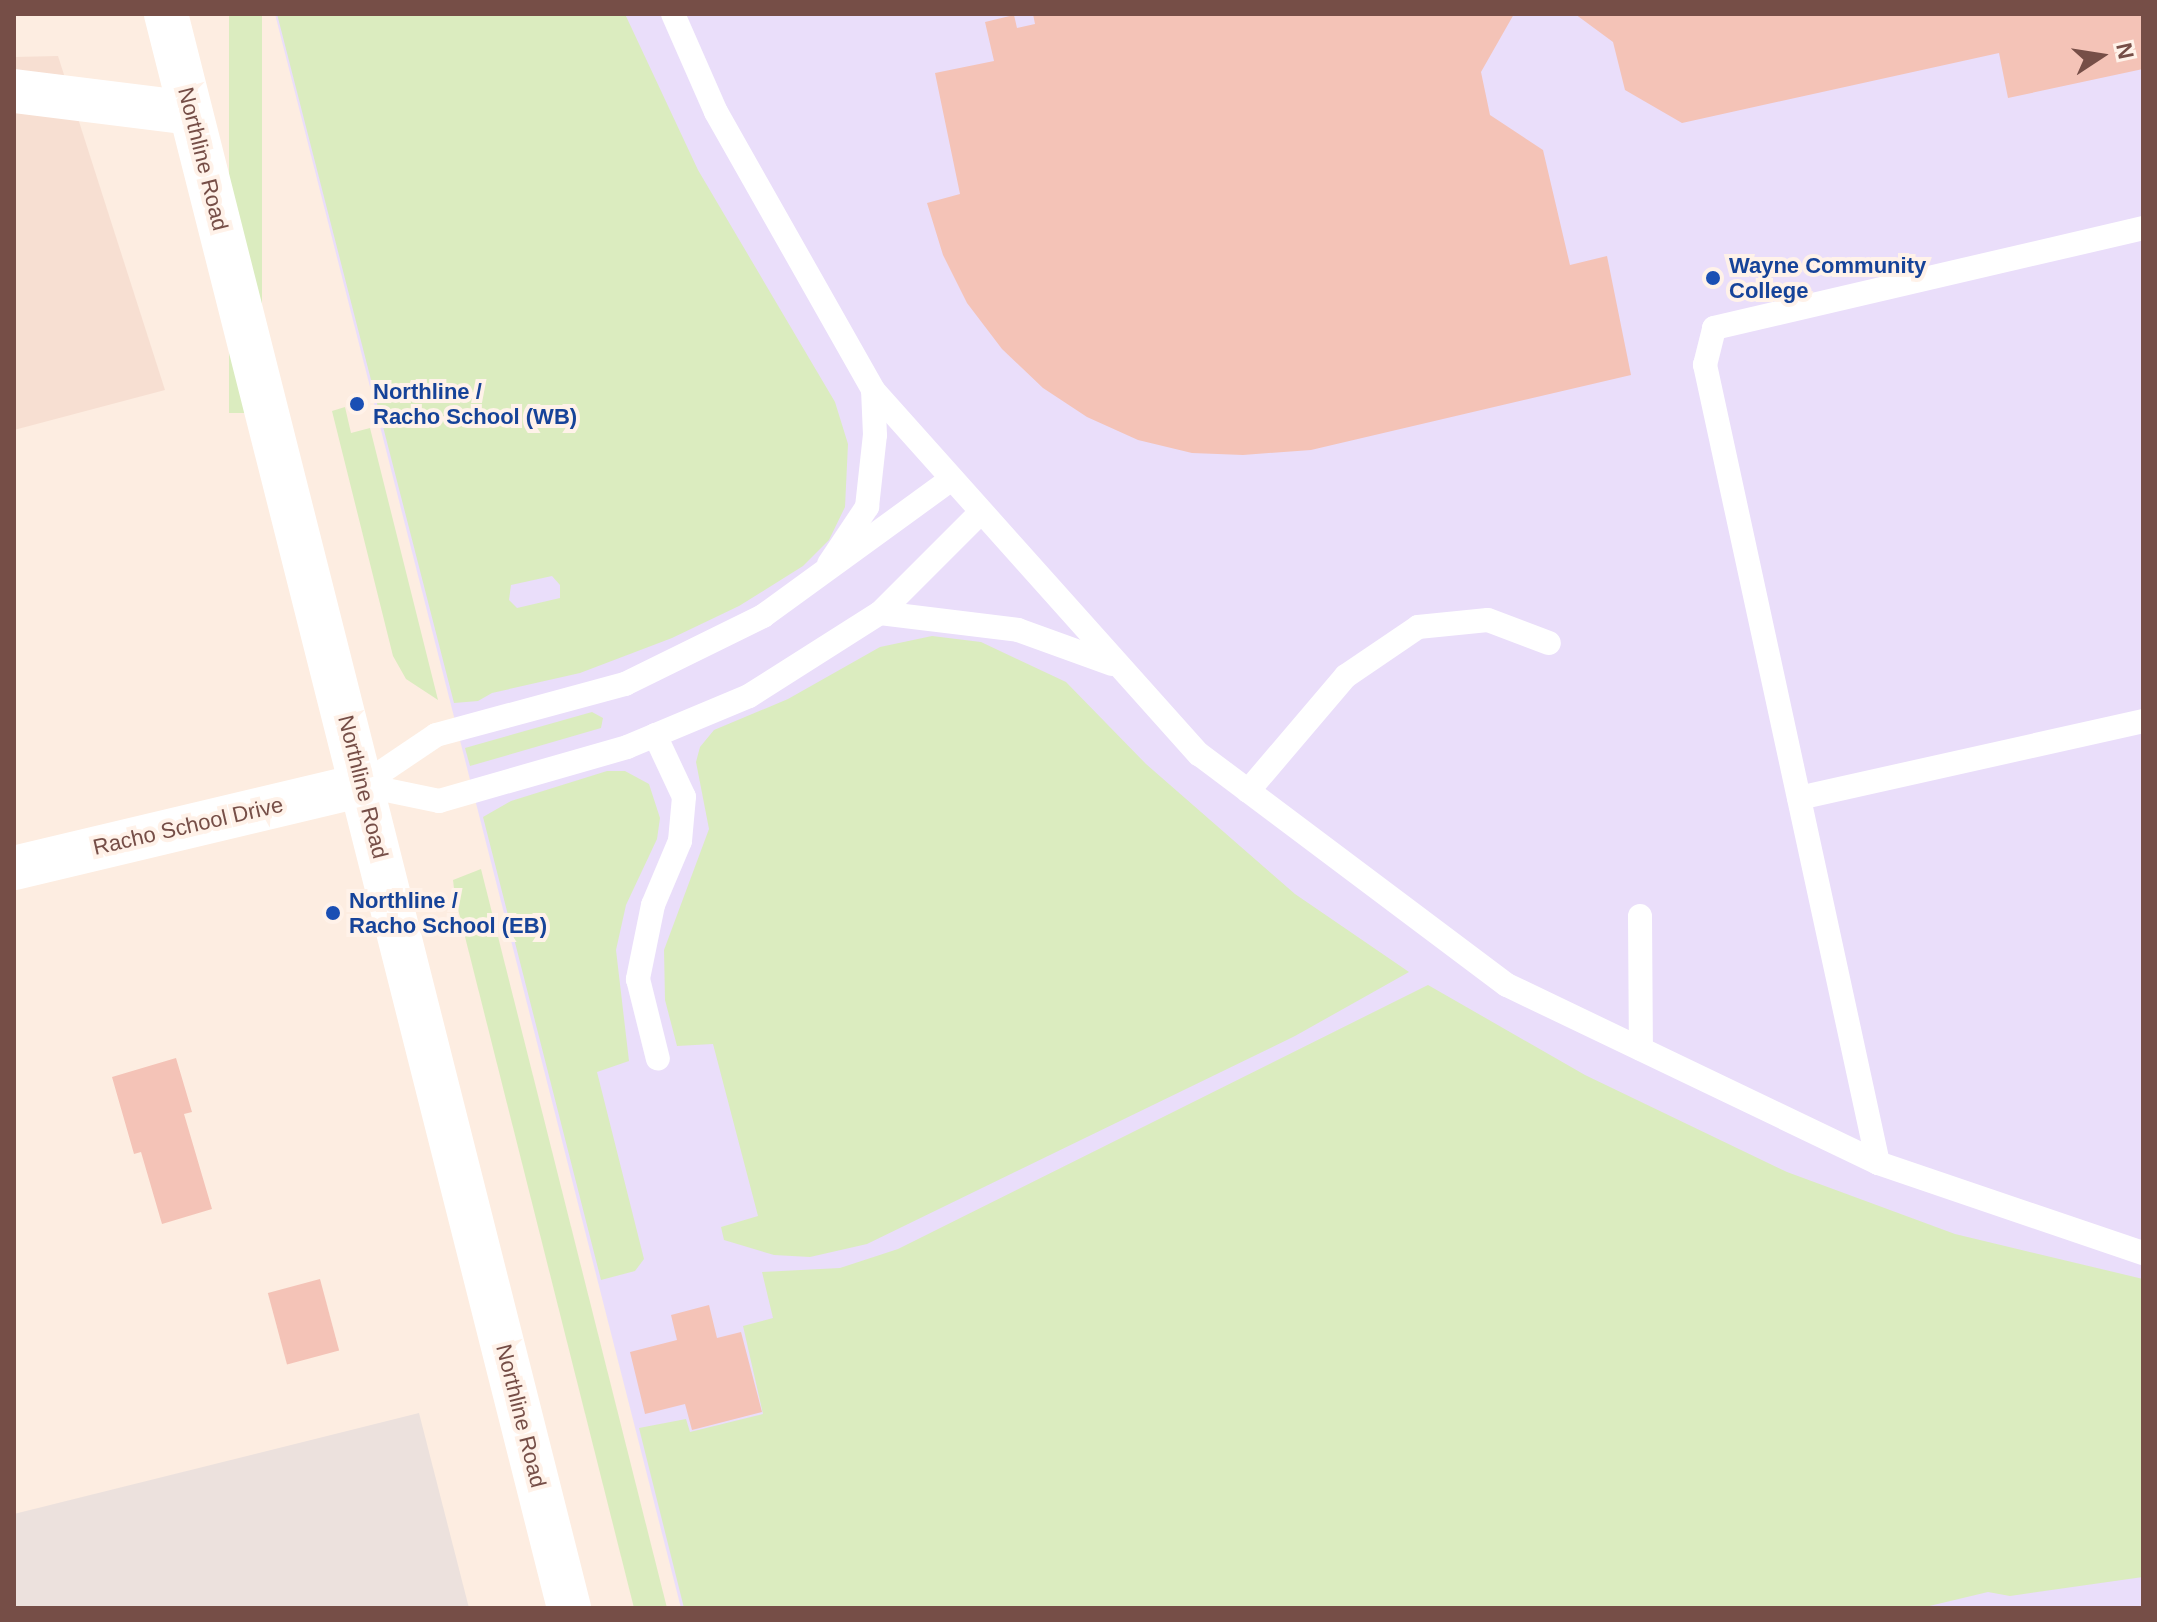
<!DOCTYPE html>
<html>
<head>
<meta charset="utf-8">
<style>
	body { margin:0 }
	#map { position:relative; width:2157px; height:1622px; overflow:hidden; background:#fdede1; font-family:Arial,sans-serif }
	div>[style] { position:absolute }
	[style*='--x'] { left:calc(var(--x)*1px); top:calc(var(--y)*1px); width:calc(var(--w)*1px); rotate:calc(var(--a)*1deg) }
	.residential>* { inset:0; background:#f7dfd2 }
	.industrial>* { inset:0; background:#ece1dd }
	.education>* { inset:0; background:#eadefa }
	.green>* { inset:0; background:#dbecbf; transform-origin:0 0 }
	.building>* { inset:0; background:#f4c3b7; transform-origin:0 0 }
	.service>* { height:24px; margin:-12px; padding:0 12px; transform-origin:12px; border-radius:12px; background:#fff }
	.minor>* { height:44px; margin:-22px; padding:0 22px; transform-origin:22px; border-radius:22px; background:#fff }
	.secondary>* { height:44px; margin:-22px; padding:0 22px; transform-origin:22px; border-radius:22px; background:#fff }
	.dots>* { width:22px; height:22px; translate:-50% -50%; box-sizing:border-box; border:4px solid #fff2e9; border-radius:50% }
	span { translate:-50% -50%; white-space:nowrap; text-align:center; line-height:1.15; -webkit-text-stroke:8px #fff2e9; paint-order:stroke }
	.street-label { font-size:22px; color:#764e47 }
	.transit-label { font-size:22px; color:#164399; font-weight:700 }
	.left { translate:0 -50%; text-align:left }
	.frame { position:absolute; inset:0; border:16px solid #764e47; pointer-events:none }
	.north { position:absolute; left:2061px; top:16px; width:80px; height:80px; -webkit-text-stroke:6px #fff2e9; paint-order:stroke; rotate:78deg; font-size:22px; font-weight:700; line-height:32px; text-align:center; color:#764e47 }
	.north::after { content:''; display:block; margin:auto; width:28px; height:36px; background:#764e47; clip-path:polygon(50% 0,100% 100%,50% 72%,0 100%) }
</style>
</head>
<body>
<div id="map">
	<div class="residential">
		<i style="clip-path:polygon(58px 56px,165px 390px,14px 430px,14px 57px)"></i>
	</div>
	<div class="industrial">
		<i style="clip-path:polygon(419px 1413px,469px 1608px,14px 1608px,14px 1514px)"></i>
	</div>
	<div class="education">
		<i style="clip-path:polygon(275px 14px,2143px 14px,2143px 1608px,681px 1608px)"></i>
	</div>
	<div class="green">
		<i style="left:229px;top:14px;width:33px;height:399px"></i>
		<i style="clip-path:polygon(evenodd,277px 14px,625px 14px,698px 170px,835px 402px,848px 444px,845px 507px,829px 540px,803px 566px,739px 606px,672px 638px,580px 673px,492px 693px,478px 701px,454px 703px,277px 14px,552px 576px,560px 585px,560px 598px,517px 608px,509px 600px,511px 585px,552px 576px)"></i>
		<i style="clip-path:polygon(345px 407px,351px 433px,370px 428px,438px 700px,406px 679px,393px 656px,332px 411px)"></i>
		<i style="clip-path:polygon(932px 636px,981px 642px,1066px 682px,1146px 764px,1295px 894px,1409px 972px,1295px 1036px,867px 1244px,810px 1257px,774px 1255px,724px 1240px,721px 1227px,758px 1216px,713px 1044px,677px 1046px,665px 1000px,664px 950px,709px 829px,696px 762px,700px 747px,714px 730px,788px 699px,880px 647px)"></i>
		<i style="clip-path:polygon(592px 712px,603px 718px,601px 728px,470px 766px,465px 748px)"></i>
		<i style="clip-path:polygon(607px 771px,625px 771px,649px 784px,660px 818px,657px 839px,626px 905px,616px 950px,629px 1061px,597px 1072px,644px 1259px,635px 1271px,601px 1280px,483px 817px,511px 801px)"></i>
		<i style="clip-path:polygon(481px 869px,667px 1608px,634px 1608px,455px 897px,453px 880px)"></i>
		<i style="clip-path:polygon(1428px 985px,1585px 1075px,1787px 1172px,1955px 1234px,2143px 1279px,2143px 1577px,2010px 1596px,1988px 1592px,1921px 1608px,684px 1608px,639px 1428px,686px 1419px,690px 1432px,763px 1414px,743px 1326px,773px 1318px,762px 1272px,840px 1268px,898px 1249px)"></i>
	</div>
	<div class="building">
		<i style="clip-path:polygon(1033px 14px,1514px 14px,1481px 72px,1490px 115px,1543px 150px,1570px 265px,1607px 256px,1631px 375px,1311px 450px,1243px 455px,1192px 453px,1138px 440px,1087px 417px,1043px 388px,1002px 349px,967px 303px,943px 255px,927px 203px,960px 194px,935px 73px,994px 61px,985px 22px,1014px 15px,1017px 28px,1035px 24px)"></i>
		<i style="clip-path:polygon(1575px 14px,2143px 14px,2143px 69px,2008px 98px,1999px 53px,1682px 123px,1625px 90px,1613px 42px)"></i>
		<i style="clip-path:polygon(176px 1058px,192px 1112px,184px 1114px,212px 1209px,162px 1224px,141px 1152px,134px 1154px,112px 1077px)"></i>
		<i style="left:320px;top:1279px;width:74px;height:54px;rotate:75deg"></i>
		<i style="clip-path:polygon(709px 1305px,717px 1338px,741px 1332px,762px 1412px,692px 1430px,685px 1404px,645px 1414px,630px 1352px,677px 1340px,671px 1315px)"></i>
	</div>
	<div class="service">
		<i style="--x:673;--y:14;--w:107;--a:66.3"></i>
		<i style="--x:716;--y:112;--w:319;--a:60.5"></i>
		<i style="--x:873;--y:390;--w:489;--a:48.2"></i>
		<i style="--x:1199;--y:754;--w:385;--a:36.9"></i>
		<i style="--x:1507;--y:985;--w:411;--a:25.6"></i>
		<i style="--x:1878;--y:1163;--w:280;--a:18.8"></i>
		<i style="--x:829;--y:564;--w:69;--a:-56.3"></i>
		<i style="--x:867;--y:507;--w:72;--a:-83.7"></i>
		<i style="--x:875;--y:435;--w:45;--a:-92.5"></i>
		<i style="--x:880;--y:613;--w:139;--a:7"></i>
		<i style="--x:1018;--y:630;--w:100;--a:19.9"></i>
		<i style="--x:655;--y:735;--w:68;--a:64.9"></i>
		<i style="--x:684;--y:797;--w:44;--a:95.2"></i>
		<i style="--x:680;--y:841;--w:69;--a:112.9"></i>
		<i style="--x:653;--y:905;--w:76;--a:101.5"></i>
		<i style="--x:638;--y:979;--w:82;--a:76"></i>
		<i style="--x:362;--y:785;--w:79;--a:11.7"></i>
		<i style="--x:439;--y:801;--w:196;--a:-16"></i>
		<i style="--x:627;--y:747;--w:132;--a:-22.7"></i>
		<i style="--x:749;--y:696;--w:155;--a:-32.4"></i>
		<i style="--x:880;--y:613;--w:140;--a:-45"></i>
		<i style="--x:362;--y:785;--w:89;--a:-34"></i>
		<i style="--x:436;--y:735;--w:196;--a:-15.1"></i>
		<i style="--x:625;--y:684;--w:154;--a:-26.2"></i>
		<i style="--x:763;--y:616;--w:230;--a:-36"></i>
		<i style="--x:1248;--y:791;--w:151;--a:-49.6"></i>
		<i style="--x:1346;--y:676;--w:87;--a:-34.2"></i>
		<i style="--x:1418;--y:627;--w:70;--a:-5.7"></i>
		<i style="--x:1488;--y:620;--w:65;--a:20.7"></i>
		<i style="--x:1799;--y:798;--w:353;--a:-12.6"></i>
		<i style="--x:1640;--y:916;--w:133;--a:89.6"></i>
		<i style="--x:1878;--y:1163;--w:817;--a:-102.23"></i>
		<i style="--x:1705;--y:365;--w:38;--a:-76"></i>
		<i style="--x:1714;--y:328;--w:441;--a:-13.1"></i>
	</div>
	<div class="minor">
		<i style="--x:14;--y:91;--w:178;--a:7.1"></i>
		<i style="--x:14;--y:868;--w:358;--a:-13.4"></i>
	</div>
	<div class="secondary">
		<i style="--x:166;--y:14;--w:1644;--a:75.81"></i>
	</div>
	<div class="dots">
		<i style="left:1713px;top:278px;background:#1a4fb4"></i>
		<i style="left:357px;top:404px;background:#1a4fb4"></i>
		<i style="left:333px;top:913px;background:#1a4fb4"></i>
	</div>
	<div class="street-label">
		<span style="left:203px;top:159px;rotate:76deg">Northline Road</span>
		<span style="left:363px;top:787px;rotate:76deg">Northline Road</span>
		<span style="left:188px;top:826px;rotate:-13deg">Racho School Drive</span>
		<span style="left:521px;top:1416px;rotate:76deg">Northline Road</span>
	</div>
	<div class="transit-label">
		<span class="left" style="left:1729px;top:278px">Wayne Community<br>College</span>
		<span class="left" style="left:373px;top:404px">Northline /<br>Racho School (WB)</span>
		<span class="left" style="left:349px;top:913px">Northline /<br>Racho School (EB)</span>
	</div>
	<div class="frame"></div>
	<div class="north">N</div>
</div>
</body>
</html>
